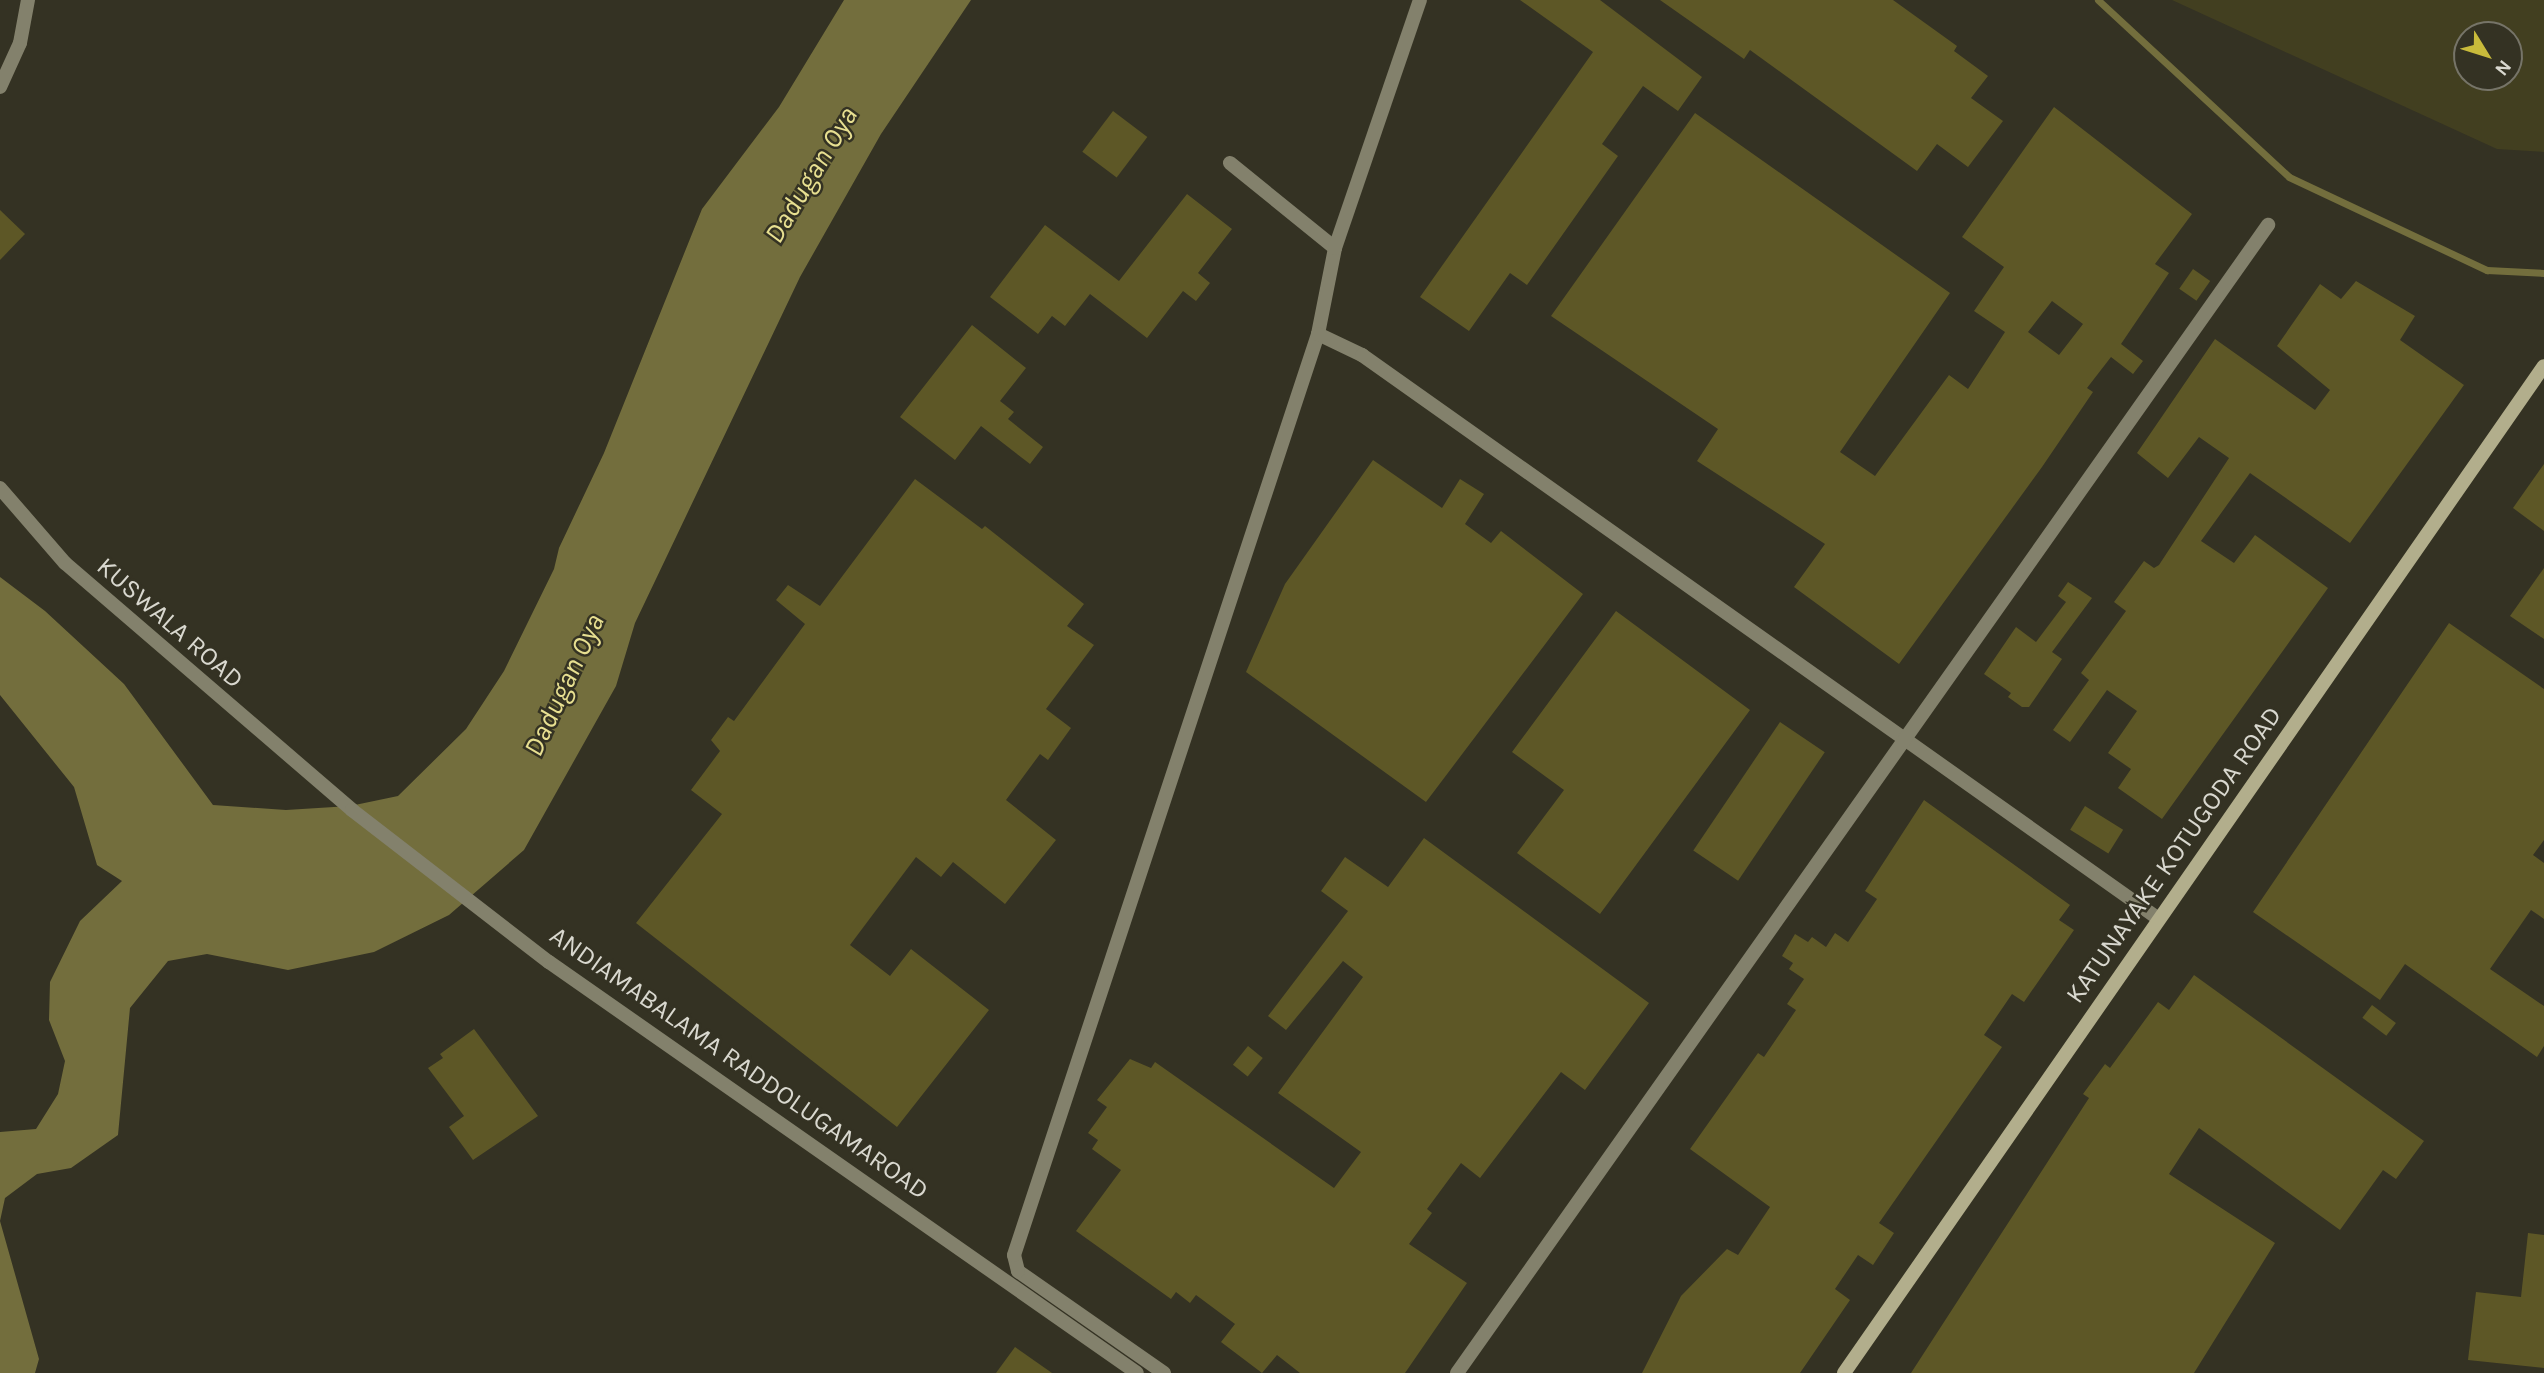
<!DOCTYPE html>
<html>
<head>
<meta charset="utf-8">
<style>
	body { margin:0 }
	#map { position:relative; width:2544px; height:1373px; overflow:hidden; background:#343223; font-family:Karla,sans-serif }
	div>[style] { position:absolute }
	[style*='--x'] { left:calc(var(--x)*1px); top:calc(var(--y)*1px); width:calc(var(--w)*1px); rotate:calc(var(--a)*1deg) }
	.green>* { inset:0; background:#423f20 }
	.water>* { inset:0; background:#736e3d }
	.stream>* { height:7px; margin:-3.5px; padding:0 3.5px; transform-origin:3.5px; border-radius:3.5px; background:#736e3d }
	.building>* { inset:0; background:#5d5726; transform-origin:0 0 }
	.minor>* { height:14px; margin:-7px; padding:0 7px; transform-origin:7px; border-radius:7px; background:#83816c }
	.tertiary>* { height:14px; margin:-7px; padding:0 7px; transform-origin:7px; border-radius:7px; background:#83816c }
	.secondary>* { height:14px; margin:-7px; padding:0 7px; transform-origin:7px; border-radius:7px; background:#b2ae8c }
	span { translate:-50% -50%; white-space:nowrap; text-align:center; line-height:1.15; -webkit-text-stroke:5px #343223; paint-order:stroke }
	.street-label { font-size:26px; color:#d9d8cf }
	.water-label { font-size:28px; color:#e8e091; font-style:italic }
	.north { position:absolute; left:2453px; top:21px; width:70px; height:70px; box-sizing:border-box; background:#343223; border:2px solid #767468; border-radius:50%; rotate:128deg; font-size:19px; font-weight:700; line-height:28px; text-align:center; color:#d9d8cf }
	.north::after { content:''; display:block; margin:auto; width:24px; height:32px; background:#c9bb3b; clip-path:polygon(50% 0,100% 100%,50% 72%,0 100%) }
</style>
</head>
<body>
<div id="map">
	<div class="green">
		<i style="clip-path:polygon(evenodd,2172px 0,2544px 0,2544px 152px,2497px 149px,2172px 0,2467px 35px,2509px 35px,2509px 77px,2467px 77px,2467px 35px)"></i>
	</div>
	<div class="water">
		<i style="clip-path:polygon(844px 0,971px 0,881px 134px,800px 277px,635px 623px,616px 686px,524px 850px,449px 915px,374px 952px,288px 970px,207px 954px,168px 961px,130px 1008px,118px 1135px,71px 1168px,37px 1174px,5px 1198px,0 1221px,39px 1359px,35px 1373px,0 1373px,0 1132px,36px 1129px,58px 1094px,65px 1061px,49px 1020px,50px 982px,80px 921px,122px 881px,97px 865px,74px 787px,0 695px,0 577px,45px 611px,124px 684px,213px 805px,286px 810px,350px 806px,398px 796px,466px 729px,504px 671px,554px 569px,559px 548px,604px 453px,702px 209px,779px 107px)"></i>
	</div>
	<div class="stream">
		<i style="--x:2098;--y:0;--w:260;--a:42.8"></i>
		<i style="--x:2289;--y:177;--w:219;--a:25.2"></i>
		<i style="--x:2487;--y:270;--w:57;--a:3"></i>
	</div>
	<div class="building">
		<i style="clip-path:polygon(1520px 0,1600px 0,1702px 77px,1678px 111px,1643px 86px,1602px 144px,1618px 156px,1527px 285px,1510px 273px,1469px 331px,1420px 297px,1593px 52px)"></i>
		<i style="clip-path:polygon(1660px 0,1893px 0,1957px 46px,1954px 51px,1988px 76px,1971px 98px,2003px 121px,1968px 167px,1937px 144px,1917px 171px,1750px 50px,1744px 59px)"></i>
		<i style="clip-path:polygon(evenodd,2054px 107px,2192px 214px,2155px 264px,2169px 273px,2121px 344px,2143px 361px,2133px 374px,2111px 357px,2087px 388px,2093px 392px,2042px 467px,1899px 664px,1794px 587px,1825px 544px,1697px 461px,1718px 429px,1551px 316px,1695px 113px,1950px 293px,1840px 452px,1875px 476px,1949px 375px,1968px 389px,2005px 332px,1974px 311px,2004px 267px,1962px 237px,2054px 107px,2052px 301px,2083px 324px,2059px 355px,2028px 332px,2052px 301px)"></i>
		<i style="left:1113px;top:111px;width:43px;height:51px;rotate:37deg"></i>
		<i style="clip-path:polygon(1187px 194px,1232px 229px,1198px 273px,1210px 283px,1196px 301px,1183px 291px,1147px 338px,1090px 294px,1065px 326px,1052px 316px,1038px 334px,990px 297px,1045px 225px,1119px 281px)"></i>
		<i style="clip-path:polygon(0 210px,25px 234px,0 260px)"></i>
		<i style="left:2193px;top:269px;width:21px;height:24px;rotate:35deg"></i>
		<i style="clip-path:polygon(2356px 281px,2415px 316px,2400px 340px,2464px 385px,2350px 543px,2250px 473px,2201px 541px,2234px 563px,2255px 535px,2328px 588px,2162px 819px,2118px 788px,2131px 769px,2108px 753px,2137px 711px,2107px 690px,2070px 742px,2053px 730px,2089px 680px,2081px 673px,2126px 611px,2114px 602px,2144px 561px,2154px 568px,2159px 565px,2229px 458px,2199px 437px,2168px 478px,2137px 453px,2215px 339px,2315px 410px,2330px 390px,2277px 346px,2320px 284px,2341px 299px)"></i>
		<i style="clip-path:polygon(972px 325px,1026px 368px,1000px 401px,1014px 412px,1008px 419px,1043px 447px,1030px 464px,981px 426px,955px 460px,900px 417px)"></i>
		<i style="clip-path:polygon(1373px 460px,1442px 508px,1460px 479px,1484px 494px,1465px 524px,1491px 543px,1501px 531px,1583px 594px,1426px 802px,1246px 672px,1285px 584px)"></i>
		<i style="clip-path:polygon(2544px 464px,2544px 531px,2513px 508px)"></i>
		<i style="clip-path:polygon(915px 479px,982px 529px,985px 526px,1084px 604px,1067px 626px,1094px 645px,1046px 709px,1071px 728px,1048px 760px,1040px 754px,1006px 800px,1056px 840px,1005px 904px,953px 862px,941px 877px,916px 857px,850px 945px,890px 976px,911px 949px,989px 1010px,897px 1127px,636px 923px,722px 814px,691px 790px,720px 751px,711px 740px,728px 717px,734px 721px,805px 624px,776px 600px,788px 585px,820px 606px)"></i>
		<i style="clip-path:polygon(2544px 568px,2544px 639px,2510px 616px)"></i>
		<i style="clip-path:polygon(2068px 582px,2092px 598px,2052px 652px,2062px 659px,2029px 707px,2022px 707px,2008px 697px,2011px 693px,1984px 674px,2016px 627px,2036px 642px,2066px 602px,2058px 596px)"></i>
		<i style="clip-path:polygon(1616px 611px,1750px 710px,1600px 914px,1517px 853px,1564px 790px,1512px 752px)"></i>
		<i style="clip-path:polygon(2449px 623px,2544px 689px,2544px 840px,2533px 855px,2544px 863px,2544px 919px,2531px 910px,2490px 969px,2544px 1006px,2544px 1046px,2537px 1057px,2405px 964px,2380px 1000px,2253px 912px)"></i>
		<i style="left:1780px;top:722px;width:54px;height:155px;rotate:34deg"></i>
		<i style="clip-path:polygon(1924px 800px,2070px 905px,2059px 920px,2074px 930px,2024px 1002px,2012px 994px,1984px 1035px,2002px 1047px,1879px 1223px,1894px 1233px,1873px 1265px,1858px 1255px,1835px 1289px,1850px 1300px,1800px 1373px,1642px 1373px,1681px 1296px,1727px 1249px,1738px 1255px,1770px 1207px,1690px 1149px,1758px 1053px,1764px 1057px,1796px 1010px,1787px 1004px,1804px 979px,1789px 969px,1793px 963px,1782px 956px,1795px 934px,1808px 942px,1812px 937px,1826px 947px,1835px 933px,1848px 942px,1877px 899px,1865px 891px)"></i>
		<i style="left:2085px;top:806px;width:45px;height:28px;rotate:32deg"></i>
		<i style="clip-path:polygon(1424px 838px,1649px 1003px,1585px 1090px,1561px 1072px,1480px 1178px,1461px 1163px,1427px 1209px,1432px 1213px,1409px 1244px,1467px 1283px,1405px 1373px,1300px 1373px,1277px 1355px,1262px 1373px,1221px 1342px,1235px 1324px,1196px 1295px,1190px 1303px,1176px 1292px,1171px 1299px,1076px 1231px,1121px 1170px,1092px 1149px,1098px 1140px,1088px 1133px,1107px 1107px,1097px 1100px,1130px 1059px,1151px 1068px,1155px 1062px,1334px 1188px,1361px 1152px,1278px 1093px,1363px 977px,1343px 961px,1286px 1030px,1268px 1016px,1348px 911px,1321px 891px,1345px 857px,1388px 887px)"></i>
		<i style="clip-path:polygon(2194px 975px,2424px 1141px,2396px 1179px,2383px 1170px,2340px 1230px,2199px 1128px,2169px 1174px,2275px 1243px,2194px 1373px,1911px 1373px,2089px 1098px,2083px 1094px,2105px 1064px,2110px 1068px,2158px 1002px,2169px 1010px)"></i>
		<i style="left:2372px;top:1005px;width:30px;height:16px;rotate:37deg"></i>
		<i style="clip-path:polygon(474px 1029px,538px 1116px,473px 1160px,449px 1127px,464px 1116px,428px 1068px,443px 1058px,440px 1054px)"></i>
		<i style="left:1248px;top:1046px;width:19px;height:24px;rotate:39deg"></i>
		<i style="clip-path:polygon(2528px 1233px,2544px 1235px,2544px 1368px,2468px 1360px,2476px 1292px,2521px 1297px)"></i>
		<i style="clip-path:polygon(1015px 1347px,1052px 1373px,996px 1373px)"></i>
	</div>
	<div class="minor">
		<i style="--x:0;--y:87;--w:48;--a:-65.6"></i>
		<i style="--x:20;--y:43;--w:44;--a:-79.5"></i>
		<i style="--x:1230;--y:163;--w:135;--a:39"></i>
		<i style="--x:1318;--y:334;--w:88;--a:-78.8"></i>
		<i style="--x:1335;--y:248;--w:262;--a:-71.1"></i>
		<i style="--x:1164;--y:1373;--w:178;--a:-145.1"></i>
		<i style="--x:1018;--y:1271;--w:16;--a:-104"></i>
		<i style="--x:1014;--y:1255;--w:970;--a:-71.73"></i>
		<i style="--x:1318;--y:334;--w:49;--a:25.5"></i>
		<i style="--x:1362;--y:355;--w:976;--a:35.29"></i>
		<i style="--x:1457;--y:1373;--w:1406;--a:-54.76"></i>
	</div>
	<div class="tertiary">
		<i style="--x:0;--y:488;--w:99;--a:49.1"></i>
		<i style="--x:65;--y:563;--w:379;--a:40.7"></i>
		<i style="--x:352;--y:810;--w:249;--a:37.7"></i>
		<i style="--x:549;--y:962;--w:717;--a:34.95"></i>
	</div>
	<div class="secondary">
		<i style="--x:1844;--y:1373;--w:1226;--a:-55.2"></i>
	</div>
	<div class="street-label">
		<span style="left:170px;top:623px;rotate:41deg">KUSWALA ROAD</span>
		<span style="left:2174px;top:855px;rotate:-55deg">KATUNAYAKE KOTUGODA ROAD</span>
		<span style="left:739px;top:1063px;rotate:35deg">ANDIAMABALAMA RADDOLUGAMAROAD</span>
	</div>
	<div class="water-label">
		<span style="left:811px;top:175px;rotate:-59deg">Dadugan Oya</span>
		<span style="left:564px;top:685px;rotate:-65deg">Dadugan Oya</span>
	</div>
	<div class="north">N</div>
</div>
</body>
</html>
